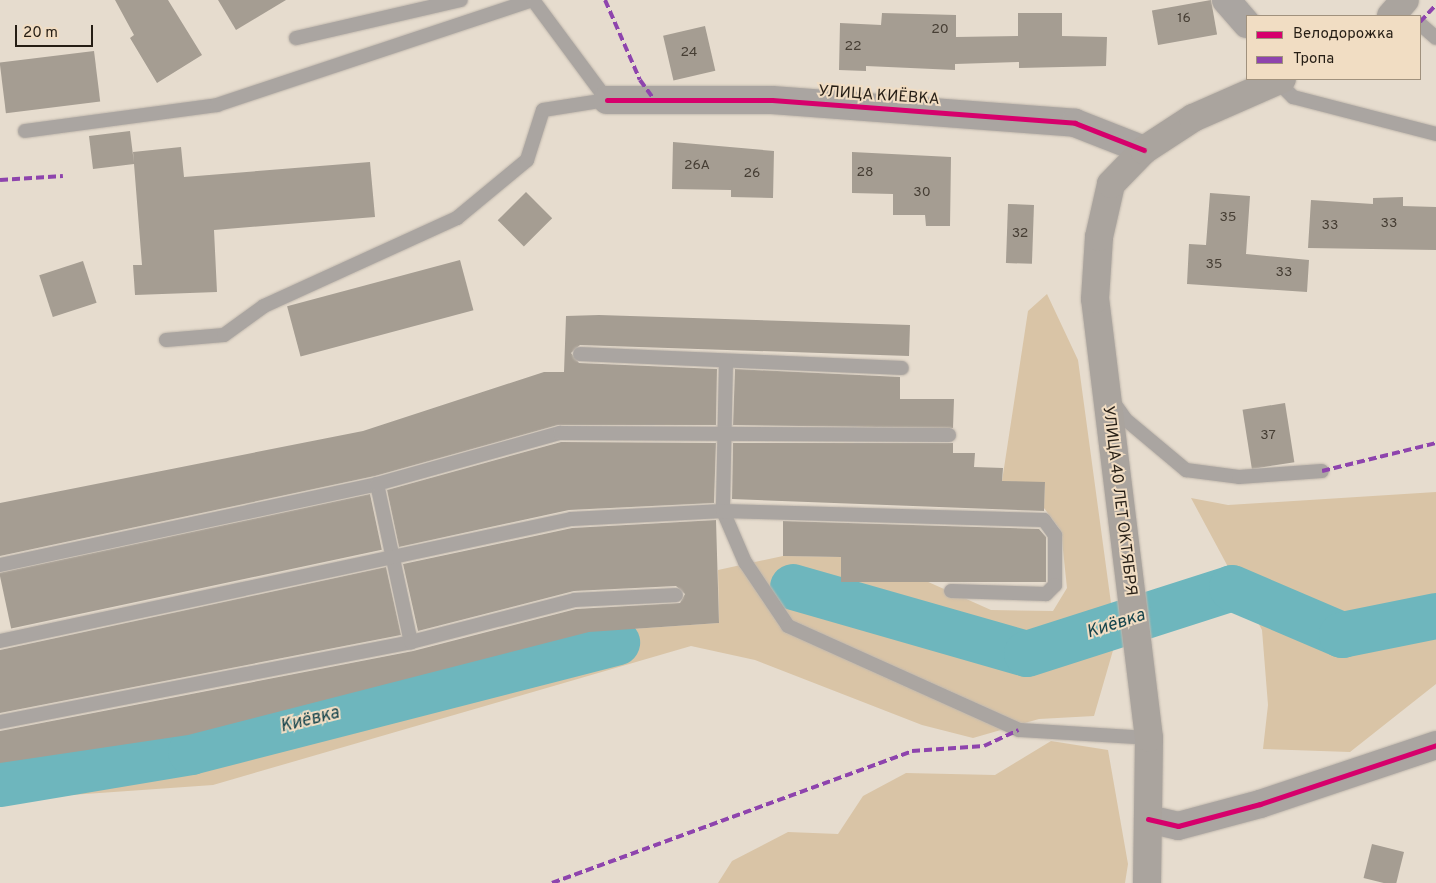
<!DOCTYPE html>
<html>
<head>
<meta charset="utf-8">
<style>
	body { margin:0 }
	#map { position:relative; width:1436px; height:883px; overflow:hidden; background:#e6dcce; font-family:Overpass,sans-serif }
	div>[style] { position:absolute }
	[style*='--x'] { left:calc(var(--x)*1px); top:calc(var(--y)*1px); width:calc(var(--w)*1px); rotate:calc(var(--a)*1deg) }
	.green>* { inset:0; background:#d9c4a6 }
	.river>* { height:46px; margin:-23px; padding:0 23px; transform-origin:23px; border-radius:23px; background:#6eb6bd }
	.building>* { inset:0; background:#a59d92; transform-origin:0 0 }
	.roads { filter:drop-shadow(0 0 1px #c2b9ae) drop-shadow(0 0 1px #c2b9ae) }
	.lane>* { height:14px; margin:-7px; padding:0 7px; transform-origin:7px; border-radius:7px; background:#aaa5a1 }
	.street>* { height:28px; margin:-14px; padding:0 14px; transform-origin:14px; border-radius:14px; background:#aaa5a1 }
	.secondary>* { height:28px; margin:-14px; padding:0 14px; transform-origin:14px; border-radius:14px; background:#aaa49e }
	.quiet>* { height:4px; margin-top:-2px; transform-origin:0; background:repeating-linear-gradient(90deg,#8e44ad 0 8px,transparent 0 12px) }
	.cycleway>* { height:5px; margin:-2.5px; padding:0 2.5px; transform-origin:2.5px; border-radius:2.5px; background:#d6006c }
	span { translate:-50% -50%; white-space:nowrap; text-align:center; line-height:1.15; -webkit-text-stroke:4px #f1ddc3; paint-order:stroke }
	.number-label { font-size:14px; color:#463e34 }
	.number-label span { -webkit-text-stroke-width:0 }
	.street-label { font-size:16px; color:#261e15 }
	.water-label { font-size:18px; color:#16444c; font-style:italic }
	.legend { position:absolute; left:1246px; top:15px; width:175px; height:65px; box-sizing:border-box; background:#f1ddc3; border:1px solid #a0917d; margin:0; padding:6px 9px; list-style:none; font-size:15px; color:#261e15 }
	.legend li { display:flex; align-items:center; gap:10px; height:25px }
	.legend b { width:25px; border:1px solid #a0917d }
	.scale { position:absolute; left:15px; top:25px; width:78px; height:22px; box-sizing:border-box; border:2px solid #261e15; border-top:0; padding-left:6px; font-size:15px; line-height:18px; white-space:nowrap; color:#261e15; -webkit-text-stroke:4px #f1ddc3; paint-order:stroke }
</style>
</head>
<body>
<div id="map">
	<div class="green">
		<i style="clip-path:polygon(1047px 294px,1078px 360px,1116px 640px,1094px 716px,1039px 719px,973px 738px,922px 725px,755px 660px,691px 646px,213px 785px,0 800px,0 763px,188px 735px,589px 632px,719px 623px,718px 570px,783px 556px,841px 557px,841px 582px,926px 581px,991px 610px,1053px 611px,1067px 588px,1061px 531px,1044px 508px,1045px 483px,1002px 481px,1028px 311px)"></i>
		<i style="clip-path:polygon(1436px 492px,1436px 684px,1350px 752px,1263px 749px,1268px 705px,1262px 630px,1191px 498px,1228px 505px)"></i>
		<i style="clip-path:polygon(1051px 741px,1108px 750px,1128px 864px,1125px 883px,718px 883px,732px 861px,788px 832px,838px 834px,863px 796px,906px 773px,995px 775px)"></i>
	</div>
	<div class="river">
		<i style="--x:793;--y:587;--w:243;--a:16"></i>
		<i style="--x:1027;--y:654;--w:215;--a:-17.8"></i>
		<i style="--x:1232;--y:588;--w:120;--a:23.1"></i>
		<i style="--x:1342;--y:635;--w:96;--a:-11.4"></i>
		<i style="--x:0;--y:784;--w:194;--a:-9.5"></i>
		<i style="--x:191;--y:752;--w:440;--a:-14.4"></i>
	</div>
	<div class="building">
		<i style="clip-path:polygon(115px 0,168px 0,202px 55px,157px 83px,130px 38px,134px 35px)"></i>
		<i style="clip-path:polygon(218px 0,286px 0,236px 30px)"></i>
		<i style="left:1211px;top:0;width:35px;height:60px;rotate:80deg"></i>
		<i style="clip-path:polygon(882px 13px,956px 15px,956px 37px,1018px 36px,1018px 13px,1062px 13px,1062px 36px,1107px 37px,1106px 66px,1019px 68px,1019px 62px,955px 64px,955px 70px,866px 66px,866px 71px,839px 70px,840px 23px,881px 25px)"></i>
		<i style="left:705px;top:26px;width:46px;height:43px;rotate:77deg"></i>
		<i style="left:94px;top:51px;width:51px;height:95px;rotate:83deg"></i>
		<i style="clip-path:polygon(130px 131px,134px 163px,133px 152px,181px 147px,184px 177px,370px 162px,375px 217px,214px 230px,217px 292px,135px 295px,133px 265px,142px 265px,134px 164px,93px 169px,89px 136px)"></i>
		<i style="clip-path:polygon(673px 142px,774px 151px,773px 198px,731px 197px,731px 190px,672px 189px)"></i>
		<i style="clip-path:polygon(852px 152px,951px 157px,950px 226px,926px 226px,925px 215px,893px 215px,893px 194px,852px 193px)"></i>
		<i style="left:526px;top:192px;width:37px;height:40px;rotate:45deg"></i>
		<i style="clip-path:polygon(1210px 193px,1250px 196px,1246px 254px,1309px 260px,1307px 292px,1187px 284px,1189px 244px,1206px 245px)"></i>
		<i style="clip-path:polygon(1403px 197px,1403px 206px,1436px 207px,1436px 250px,1308px 248px,1311px 200px,1373px 204px,1373px 198px)"></i>
		<i style="left:1008px;top:204px;width:26px;height:59px;rotate:2deg"></i>
		<i style="left:460px;top:260px;width:52px;height:179px;rotate:75deg"></i>
		<i style="left:83px;top:261px;width:44px;height:46px;rotate:72deg"></i>
		<i style="clip-path:polygon(599px 315px,910px 325px,909px 356px,580px 345px,571px 353px,579px 363px,717px 369px,716px 425px,558px 425px,375px 476px,0 556px,0 503px,363px 431px,544px 372px,564px 372px,566px 316px)"></i>
		<i style="clip-path:polygon(735px 369px,900px 377px,900px 399px,954px 399px,953px 428px,733px 425px)"></i>
		<i style="left:1285px;top:403px;width:60px;height:43px;rotate:81deg"></i>
		<i style="clip-path:polygon(561px 442px,716px 443px,714px 503px,569px 510px,399px 547px,387px 490px)"></i>
		<i style="clip-path:polygon(733px 443px,953px 443px,953px 453px,975px 453px,974px 467px,1003px 468px,1002px 481px,1045px 482px,1044px 511px,732px 499px)"></i>
		<i style="left:370px;top:494px;width:57px;height:379px;rotate:78deg"></i>
		<i style="clip-path:polygon(716px 520px,719px 623px,589px 632px,188px 735px,0 763px,0 731px,413px 651px,576px 609px,680px 603px,685px 594px,676px 586px,574px 591px,418px 631px,403px 564px,572px 528px)"></i>
		<i style="clip-path:polygon(783px 521px,1039px 529px,1046px 537px,1046px 582px,841px 582px,841px 557px,783px 556px)"></i>
		<i style="clip-path:polygon(386px 567px,401px 635px,0 713px,0 650px)"></i>
		<i style="left:1372px;top:844px;width:33px;height:35px;rotate:14deg"></i>
	</div>
	<div class="roads">
		<div class="lane">
			<i style="--x:1420;--y:24;--w:21;--a:41"></i>
			<i style="--x:296;--y:38;--w:169;--a:-13"></i>
			<i style="--x:1277;--y:81;--w:23;--a:45"></i>
			<i style="--x:1293;--y:97;--w:148;--a:14.5"></i>
			<i style="--x:25;--y:131;--w:194;--a:-7.7"></i>
			<i style="--x:217;--y:105;--w:333;--a:-18.4"></i>
			<i style="--x:166;--y:340;--w:58;--a:-4.9"></i>
			<i style="--x:224;--y:335;--w:49;--a:-35.9"></i>
			<i style="--x:264;--y:306;--w:212;--a:-24.5"></i>
			<i style="--x:457;--y:218;--w:91;--a:-39.6"></i>
			<i style="--x:527;--y:160;--w:52;--a:-72.3"></i>
			<i style="--x:543;--y:110;--w:65;--a:-8.9"></i>
			<i style="--x:607;--y:100;--w:124;--a:-126.5"></i>
			<i style="--x:580;--y:354;--w:322;--a:2.5"></i>
			<i style="--x:726;--y:362;--w:149;--a:91.2"></i>
			<i style="--x:723;--y:511;--w:56;--a:66.7"></i>
			<i style="--x:745;--y:562;--w:77;--a:56.1"></i>
			<i style="--x:788;--y:626;--w:253;--a:24.2"></i>
			<i style="--x:1019;--y:730;--w:130;--a:3.5"></i>
			<i style="--x:1114;--y:403;--w:19;--a:55"></i>
			<i style="--x:1125;--y:419;--w:80;--a:39.9"></i>
			<i style="--x:1186;--y:470;--w:53;--a:7.5"></i>
			<i style="--x:1239;--y:477;--w:83;--a:-4.1"></i>
			<i style="--x:377;--y:484;--w:162;--a:77.9"></i>
			<i style="--x:0;--y:565;--w:386;--a:-12.1"></i>
			<i style="--x:377;--y:484;--w:190;--a:-15.6"></i>
			<i style="--x:560;--y:433;--w:389;--a:0.3"></i>
			<i style="--x:0;--y:641;--w:584;--a:-12.06"></i>
			<i style="--x:571;--y:519;--w:152;--a:-3"></i>
			<i style="--x:723;--y:511;--w:321;--a:1.6"></i>
			<i style="--x:1044;--y:520;--w:19;--a:54"></i>
			<i style="--x:1055;--y:535;--w:50;--a:90"></i>
			<i style="--x:1055;--y:585;--w:13;--a:135"></i>
			<i style="--x:1046;--y:594;--w:95;--a:-178.2"></i>
			<i style="--x:0;--y:722;--w:419;--a:-11"></i>
			<i style="--x:411;--y:642;--w:169;--a:-14.4"></i>
			<i style="--x:575;--y:600;--w:101;--a:-2.8"></i>
		</div>
		<div class="street">
			<i style="--x:1226;--y:0;--w:32;--a:49"></i>
			<i style="--x:607;--y:100;--w:165;--a:0"></i>
			<i style="--x:772;--y:100;--w:304;--a:4.3"></i>
			<i style="--x:1075;--y:123;--w:74;--a:21.4"></i>
			<i style="--x:1148;--y:819;--w:31;--a:13"></i>
			<i style="--x:1178;--y:826;--w:85;--a:-15"></i>
			<i style="--x:1260;--y:804;--w:186;--a:-18.5"></i>
		</div>
		<div class="secondary">
			<i style="--x:1391;--y:16;--w:21;--a:-49"></i>
			<i style="--x:1147;--y:883;--w:145;--a:-89.2"></i>
			<i style="--x:1149;--y:738;--w:442;--a:-97"></i>
			<i style="--x:1095;--y:299;--w:62;--a:-86.3"></i>
			<i style="--x:1099;--y:237;--w:54;--a:-77.2"></i>
			<i style="--x:1111;--y:184;--w:47;--a:-45.9"></i>
			<i style="--x:1144;--y:150;--w:59;--a:-33.1"></i>
			<i style="--x:1193;--y:118;--w:97;--a:-23.7"></i>
		</div>
	</div>
	<div class="quiet">
		<i style="--x:605;--y:0;--w:87;--a:66.4"></i>
		<i style="--x:640;--y:80;--w:27;--a:54"></i>
		<i style="--x:1420;--y:22;--w:23;--a:-47"></i>
		<i style="--x:0;--y:180;--w:63;--a:-3.6"></i>
		<i style="--x:1322;--y:471;--w:117;--a:-13.8"></i>
		<i style="--x:552;--y:883;--w:383;--a:-20.1"></i>
		<i style="--x:912;--y:751;--w:72;--a:-4"></i>
		<i style="--x:984;--y:746;--w:38;--a:-25"></i>
	</div>
	<div class="cycleway">
		<i style="--x:607;--y:100;--w:165;--a:0"></i>
		<i style="--x:772;--y:100;--w:304;--a:4.3"></i>
		<i style="--x:1075;--y:123;--w:74;--a:21.4"></i>
		<i style="--x:1148;--y:819;--w:31;--a:13"></i>
		<i style="--x:1178;--y:826;--w:85;--a:-15"></i>
		<i style="--x:1260;--y:804;--w:186;--a:-18.5"></i>
	</div>
	<div class="number-label">
		<span style="left:1184px;top:19px">16</span>
		<span style="left:940px;top:30px">20</span>
		<span style="left:853px;top:47px">22</span>
		<span style="left:689px;top:53px">24</span>
		<span style="left:697px;top:166px">26А</span>
		<span style="left:865px;top:173px">28</span>
		<span style="left:752px;top:174px">26</span>
		<span style="left:922px;top:193px">30</span>
		<span style="left:1228px;top:218px">35</span>
		<span style="left:1389px;top:224px">33</span>
		<span style="left:1330px;top:226px">33</span>
		<span style="left:1020px;top:234px">32</span>
		<span style="left:1214px;top:265px">35</span>
		<span style="left:1284px;top:273px">33</span>
		<span style="left:1268px;top:436px">37</span>
	</div>
	<div class="street-label">
		<span style="left:879px;top:96px;rotate:4deg">УЛИЦА КИЁВКА</span>
		<span style="left:1119px;top:501px;rotate:83deg">УЛИЦА 40 ЛЕТ ОКТЯБРЯ</span>
	</div>
	<div class="water-label">
		<span style="left:1116px;top:625px;rotate:-18deg">Киёвка</span>
		<span style="left:310px;top:721px;rotate:-14deg">Киёвка</span>
	</div>
	<ul class="legend">
	<li><b style="height:6px;background:#d6006c"></b>Велодорожка</li>
	<li><b style="height:6px;background:#8e44ad"></b>Тропа</li>
	</ul>
	<div class="scale">20 m</div>
</div>
</body>
</html>
